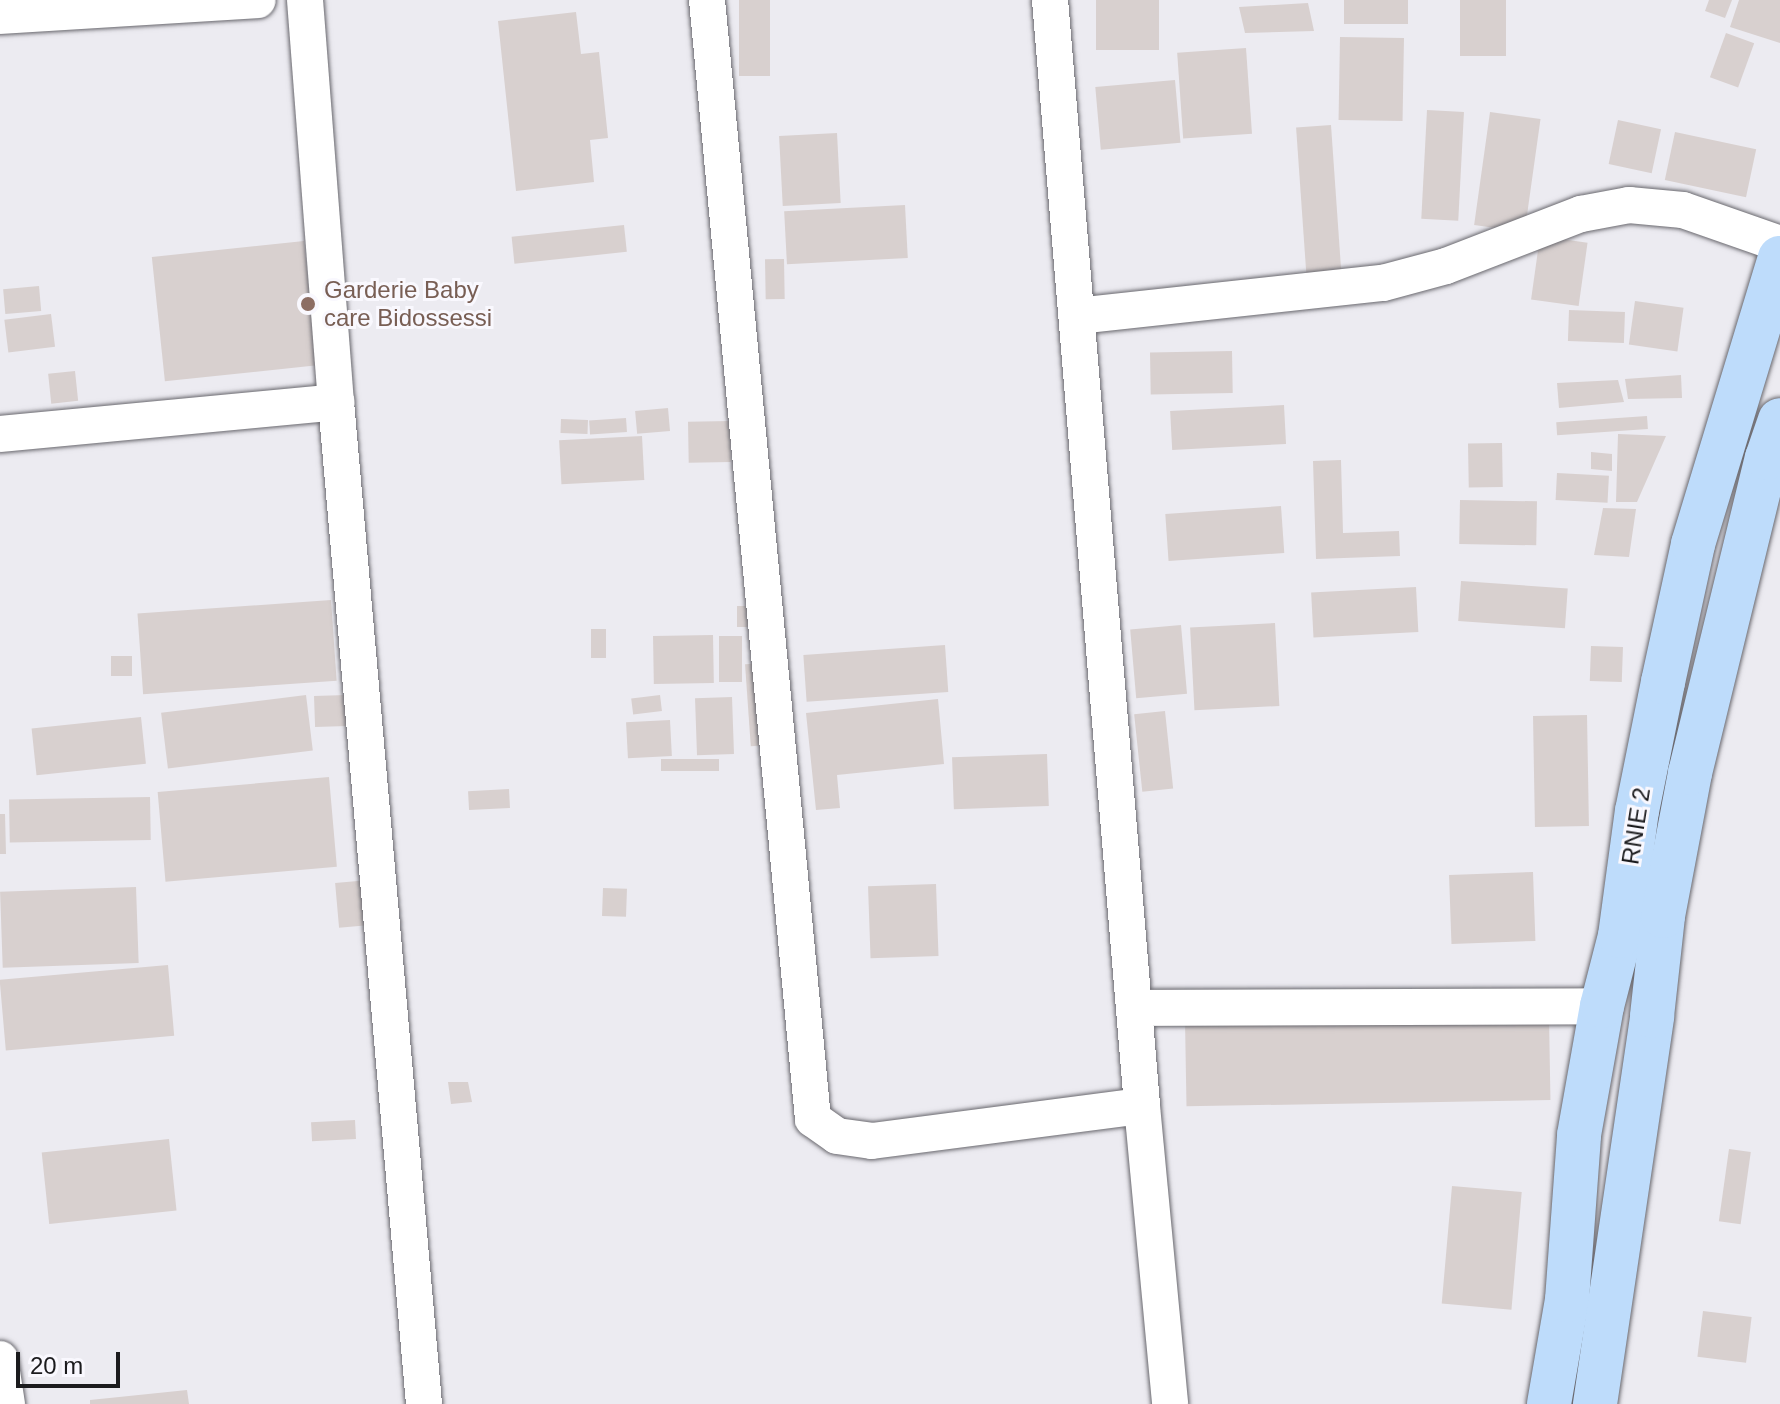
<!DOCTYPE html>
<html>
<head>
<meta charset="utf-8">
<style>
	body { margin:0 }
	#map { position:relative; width:1780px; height:1404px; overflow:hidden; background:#ecebf1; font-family:Arial,sans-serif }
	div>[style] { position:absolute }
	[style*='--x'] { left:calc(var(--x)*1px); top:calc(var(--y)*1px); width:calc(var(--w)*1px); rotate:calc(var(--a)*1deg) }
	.building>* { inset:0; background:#d8d0cf; transform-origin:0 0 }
	.roads { filter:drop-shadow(0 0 2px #69686e) drop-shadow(0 0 2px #69686e) }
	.minor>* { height:36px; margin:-18px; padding:0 18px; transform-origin:18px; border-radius:18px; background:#fff }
	.trunk>* { height:44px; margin:-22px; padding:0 22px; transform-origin:22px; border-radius:22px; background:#bedcfb }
	.dots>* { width:22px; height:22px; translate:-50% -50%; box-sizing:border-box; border:4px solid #f9f8fe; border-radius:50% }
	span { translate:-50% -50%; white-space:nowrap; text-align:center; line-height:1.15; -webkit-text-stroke:6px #f9f8fe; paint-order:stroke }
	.education-label { font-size:24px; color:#785e54 }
	.left { translate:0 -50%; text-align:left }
	.street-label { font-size:24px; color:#1b1b1d }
	.scale { position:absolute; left:16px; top:1352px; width:104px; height:36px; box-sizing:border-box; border:4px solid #1b1b1d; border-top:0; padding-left:10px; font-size:24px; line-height:28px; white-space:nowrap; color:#1b1b1d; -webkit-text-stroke:6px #f9f8fe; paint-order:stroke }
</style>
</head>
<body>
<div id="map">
	<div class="building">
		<i style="left:739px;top:0;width:31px;height:76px"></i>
		<i style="left:1096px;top:0;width:63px;height:50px"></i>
		<i style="left:1344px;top:0;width:64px;height:24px"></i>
		<i style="left:1460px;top:0;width:46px;height:56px"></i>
		<i style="clip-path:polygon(1709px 0,1732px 0,1725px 18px,1705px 11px)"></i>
		<i style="clip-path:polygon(1739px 0,1780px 0,1780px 43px,1730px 27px)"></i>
		<i style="clip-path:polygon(1308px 3px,1314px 31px,1245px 33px,1239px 7px)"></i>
		<i style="clip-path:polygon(576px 12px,581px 54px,599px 52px,608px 138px,590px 140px,594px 182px,516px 191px,498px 21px)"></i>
		<i style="left:1726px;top:33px;width:30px;height:47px;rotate:20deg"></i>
		<i style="left:1340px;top:37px;width:64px;height:83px;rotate:1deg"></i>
		<i style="left:1246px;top:48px;width:86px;height:69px;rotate:86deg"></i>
		<i style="left:1175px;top:80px;width:63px;height:80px;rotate:85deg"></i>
		<i style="left:1427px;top:110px;width:37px;height:109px;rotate:3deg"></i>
		<i style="left:1490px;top:112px;width:51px;height:114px;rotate:8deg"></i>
		<i style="left:1618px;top:120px;width:44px;height:45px;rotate:12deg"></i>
		<i style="left:1331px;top:125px;width:150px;height:35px;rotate:86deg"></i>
		<i style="left:1675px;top:132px;width:83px;height:49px;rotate:12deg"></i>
		<i style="left:837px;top:133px;width:70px;height:58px;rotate:87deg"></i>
		<i style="left:905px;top:205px;width:53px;height:121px;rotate:87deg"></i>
		<i style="left:624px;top:225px;width:27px;height:113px;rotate:84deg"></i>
		<i style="left:1540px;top:236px;width:48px;height:64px;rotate:8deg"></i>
		<i style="left:304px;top:241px;width:125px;height:153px;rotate:84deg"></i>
		<i style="left:784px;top:259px;width:40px;height:19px;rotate:89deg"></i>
		<i style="left:39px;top:286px;width:25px;height:36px;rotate:85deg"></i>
		<i style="left:1635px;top:301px;width:49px;height:44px;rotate:8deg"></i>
		<i style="left:1569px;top:310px;width:56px;height:31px;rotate:2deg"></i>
		<i style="left:51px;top:314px;width:33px;height:47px;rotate:83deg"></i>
		<i style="left:1232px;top:351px;width:42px;height:82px;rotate:89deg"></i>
		<i style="left:75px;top:371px;width:30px;height:27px;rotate:84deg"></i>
		<i style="clip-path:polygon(1681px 375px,1682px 398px,1628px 399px,1625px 379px)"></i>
		<i style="clip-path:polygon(1618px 380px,1624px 402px,1559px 408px,1557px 383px)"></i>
		<i style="left:1284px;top:405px;width:39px;height:114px;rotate:87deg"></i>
		<i style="left:668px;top:408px;width:23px;height:33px;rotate:85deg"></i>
		<i style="left:1647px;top:416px;width:13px;height:91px;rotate:86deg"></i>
		<i style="left:626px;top:418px;width:14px;height:37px;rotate:86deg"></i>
		<i style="left:561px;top:419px;width:27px;height:14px;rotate:2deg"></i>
		<i style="left:730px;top:421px;width:41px;height:42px;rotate:89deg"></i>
		<i style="clip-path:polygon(1618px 434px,1666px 436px,1637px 502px,1616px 502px)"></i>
		<i style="left:642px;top:436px;width:44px;height:83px;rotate:87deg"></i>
		<i style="left:1502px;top:443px;width:44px;height:34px;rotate:89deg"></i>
		<i style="clip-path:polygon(1591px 452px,1612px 454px,1612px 471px,1591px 469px)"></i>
		<i style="clip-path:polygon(1341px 460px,1343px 533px,1399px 531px,1400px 556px,1316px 559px,1313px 461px)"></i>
		<i style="left:1557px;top:473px;width:52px;height:27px;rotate:3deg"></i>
		<i style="left:1460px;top:500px;width:77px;height:44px;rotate:1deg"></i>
		<i style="left:1281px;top:506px;width:47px;height:116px;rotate:86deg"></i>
		<i style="clip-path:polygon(1603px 508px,1636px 509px,1629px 557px,1594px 555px)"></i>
		<i style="left:1461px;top:581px;width:107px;height:40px;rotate:4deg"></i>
		<i style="left:1416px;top:587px;width:45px;height:105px;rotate:87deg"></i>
		<i style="left:331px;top:600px;width:81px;height:194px;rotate:86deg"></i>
		<i style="left:737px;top:606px;width:11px;height:21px"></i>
		<i style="left:1275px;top:623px;width:83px;height:85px;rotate:87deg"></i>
		<i style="left:1181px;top:625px;width:69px;height:51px;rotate:85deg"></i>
		<i style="left:591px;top:629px;width:15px;height:29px"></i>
		<i style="left:713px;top:635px;width:48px;height:60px;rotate:89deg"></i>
		<i style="left:719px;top:636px;width:23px;height:46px"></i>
		<i style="left:945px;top:645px;width:47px;height:142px;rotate:86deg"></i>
		<i style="left:1591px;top:646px;width:32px;height:35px;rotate:2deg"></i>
		<i style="left:111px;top:656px;width:21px;height:20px"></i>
		<i style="left:764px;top:663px;width:82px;height:19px;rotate:86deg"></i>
		<i style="left:306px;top:695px;width:56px;height:146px;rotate:83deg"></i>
		<i style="left:346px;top:695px;width:31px;height:32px;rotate:88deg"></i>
		<i style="left:660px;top:695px;width:16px;height:29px;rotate:83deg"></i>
		<i style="left:732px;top:697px;width:57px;height:37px;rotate:88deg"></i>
		<i style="clip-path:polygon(938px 699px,944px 764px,837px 775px,840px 808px,816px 810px,806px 713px)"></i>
		<i style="left:1165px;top:711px;width:78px;height:31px;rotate:84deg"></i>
		<i style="left:1587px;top:715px;width:111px;height:54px;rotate:89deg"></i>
		<i style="left:141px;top:717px;width:47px;height:110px;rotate:84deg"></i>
		<i style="left:670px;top:720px;width:36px;height:44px;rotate:87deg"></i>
		<i style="left:1047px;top:754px;width:52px;height:95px;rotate:88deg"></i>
		<i style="left:719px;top:759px;width:12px;height:58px;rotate:90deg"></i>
		<i style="left:329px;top:777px;width:90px;height:172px;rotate:85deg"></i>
		<i style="left:509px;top:789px;width:19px;height:41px;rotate:87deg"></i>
		<i style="left:150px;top:797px;width:43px;height:141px;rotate:89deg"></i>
		<i style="clip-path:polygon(0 814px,5px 814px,6px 854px,0 854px)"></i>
		<i style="left:1533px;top:872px;width:69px;height:84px;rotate:88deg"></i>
		<i style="left:369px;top:880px;width:45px;height:34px;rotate:85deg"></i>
		<i style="left:936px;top:884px;width:72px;height:68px;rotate:88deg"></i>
		<i style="left:136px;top:887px;width:76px;height:136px;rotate:88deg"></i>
		<i style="left:603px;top:888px;width:24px;height:28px;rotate:2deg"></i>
		<i style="left:168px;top:965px;width:71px;height:169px;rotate:85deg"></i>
		<i style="left:1549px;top:1017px;width:83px;height:364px;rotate:89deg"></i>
		<i style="clip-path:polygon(448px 1082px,468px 1082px,472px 1102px,451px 1104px)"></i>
		<i style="left:355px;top:1120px;width:19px;height:44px;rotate:87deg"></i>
		<i style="left:169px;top:1139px;width:72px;height:128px;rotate:84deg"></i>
		<i style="left:1729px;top:1149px;width:22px;height:73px;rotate:8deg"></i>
		<i style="left:1452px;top:1186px;width:70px;height:118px;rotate:5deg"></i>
		<i style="left:1703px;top:1311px;width:49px;height:46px;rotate:7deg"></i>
		<i style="clip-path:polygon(187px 1390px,189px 1404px,90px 1404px,90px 1400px)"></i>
	</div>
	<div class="roads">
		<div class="minor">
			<i style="--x:305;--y:0;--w:403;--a:85.6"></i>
			<i style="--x:336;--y:402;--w:1006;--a:84.98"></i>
			<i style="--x:707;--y:0;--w:1124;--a:84.59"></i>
			<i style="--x:813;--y:1119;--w:29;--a:35"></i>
			<i style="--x:837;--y:1136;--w:35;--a:8"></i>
			<i style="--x:872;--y:1141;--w:272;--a:-7.4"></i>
			<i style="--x:1050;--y:0;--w:1110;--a:85.24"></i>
			<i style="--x:1142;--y:1106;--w:299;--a:84.6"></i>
			<i style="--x:0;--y:16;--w:258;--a:-3.5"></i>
			<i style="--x:1077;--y:316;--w:308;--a:-6.2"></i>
			<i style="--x:1383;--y:283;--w:65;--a:-15.1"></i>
			<i style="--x:1446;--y:266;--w:145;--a:-21.1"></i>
			<i style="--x:1581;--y:214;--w:49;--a:-10.6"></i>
			<i style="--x:1629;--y:205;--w:54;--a:5.3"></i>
			<i style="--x:1683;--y:210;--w:103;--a:19.3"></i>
			<i style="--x:0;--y:434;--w:338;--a:-5.4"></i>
			<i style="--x:1134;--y:1008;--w:468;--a:-0.2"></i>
			<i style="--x:0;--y:1359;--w:46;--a:81.2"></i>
		</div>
		<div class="trunk">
			<i style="--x:1549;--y:1404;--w:106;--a:-80.2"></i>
			<i style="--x:1567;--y:1300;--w:165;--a:-85.8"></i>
			<i style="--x:1579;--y:1135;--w:131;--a:-79.9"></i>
			<i style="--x:1602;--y:1006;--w:72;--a:-75.6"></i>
			<i style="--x:1620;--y:936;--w:126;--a:-82.3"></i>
			<i style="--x:1637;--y:811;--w:132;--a:-78.6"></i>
			<i style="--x:1663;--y:682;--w:141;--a:-77.7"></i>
			<i style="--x:1693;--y:544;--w:299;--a:-73.1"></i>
			<i style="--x:1595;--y:1404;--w:392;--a:-81.6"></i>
			<i style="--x:1652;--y:1016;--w:101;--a:-83.7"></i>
			<i style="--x:1663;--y:916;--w:146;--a:-79.3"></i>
			<i style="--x:1690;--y:773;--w:324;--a:-76.3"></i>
			<i style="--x:1767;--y:458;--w:40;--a:-71.1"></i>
		</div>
	</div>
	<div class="dots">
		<i style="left:308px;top:304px;background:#8d6e63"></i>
	</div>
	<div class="education-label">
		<span class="left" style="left:324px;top:304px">Garderie Baby<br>care Bidossessi</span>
	</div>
	<div class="street-label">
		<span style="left:1636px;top:826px;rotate:-81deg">RNIE 2</span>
	</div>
	<div class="scale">20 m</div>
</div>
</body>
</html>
